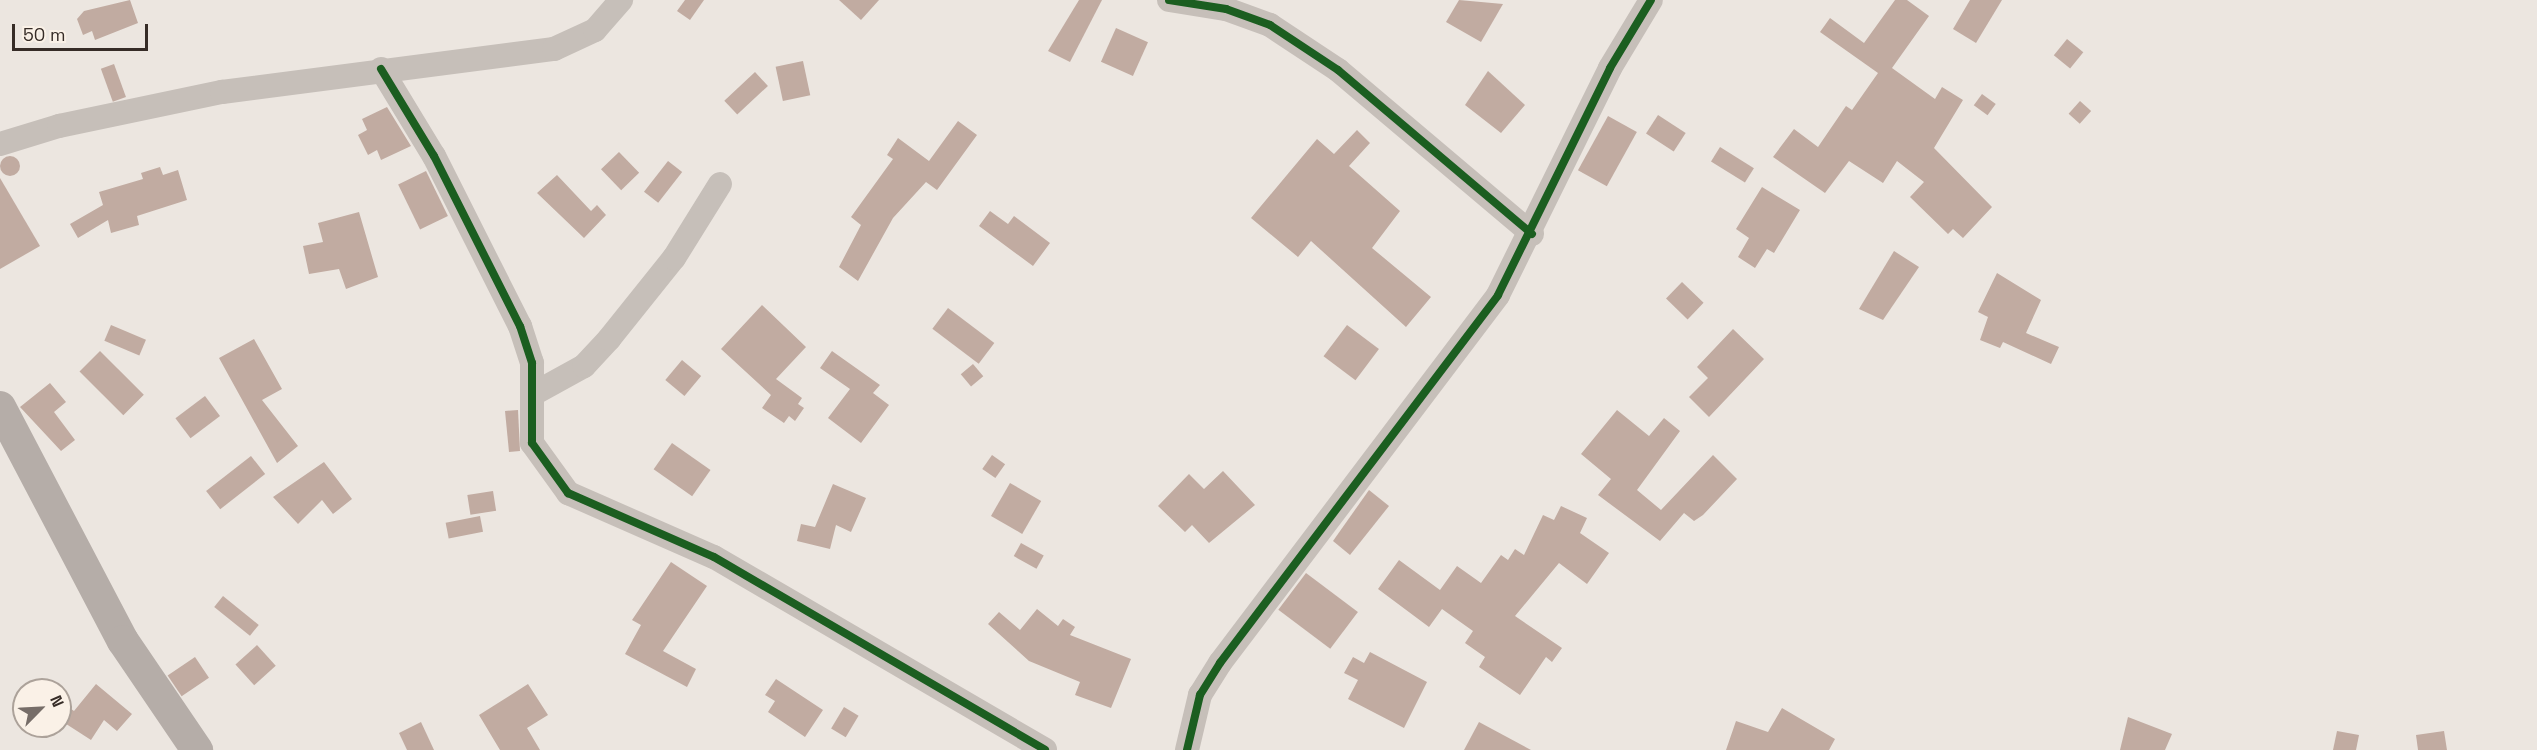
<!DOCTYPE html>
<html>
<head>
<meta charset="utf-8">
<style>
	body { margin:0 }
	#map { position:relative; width:2537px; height:750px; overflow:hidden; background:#ece6e0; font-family:"Space Grotesk",sans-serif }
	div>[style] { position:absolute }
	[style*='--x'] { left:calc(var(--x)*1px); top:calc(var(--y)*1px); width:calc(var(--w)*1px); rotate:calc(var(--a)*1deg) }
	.building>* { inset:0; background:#c1aba1; transform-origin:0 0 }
	.round { border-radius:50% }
	.minor>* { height:24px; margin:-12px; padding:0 12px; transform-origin:12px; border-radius:12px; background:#c6bfb9 }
	.major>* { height:32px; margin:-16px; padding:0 16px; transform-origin:16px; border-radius:16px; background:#b5ada8 }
	.cycleway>* { height:8px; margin:-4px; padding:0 4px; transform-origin:4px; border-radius:4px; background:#1b5e20 }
	span { translate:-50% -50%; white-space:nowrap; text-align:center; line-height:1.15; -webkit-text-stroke:4.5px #faf1e7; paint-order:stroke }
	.north { position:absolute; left:12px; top:678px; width:60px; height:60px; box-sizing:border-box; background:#faf1e7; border:2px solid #aca29a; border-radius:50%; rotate:66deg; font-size:16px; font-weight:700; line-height:24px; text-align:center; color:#362c27 }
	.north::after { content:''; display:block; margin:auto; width:21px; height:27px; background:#766d68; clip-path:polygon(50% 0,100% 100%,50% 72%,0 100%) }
	.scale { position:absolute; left:12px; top:24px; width:136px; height:27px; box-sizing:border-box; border:3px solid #362c27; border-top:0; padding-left:8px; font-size:18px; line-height:21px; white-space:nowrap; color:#362c27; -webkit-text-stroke:4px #faf1e7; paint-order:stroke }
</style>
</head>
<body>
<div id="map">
	<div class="building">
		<i style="clip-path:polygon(130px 0,138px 23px,95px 40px,92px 31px,83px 35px,77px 19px,84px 11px)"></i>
		<i style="clip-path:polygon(685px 0,704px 0,690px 20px,677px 11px)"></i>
		<i style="clip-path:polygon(839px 0,879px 0,861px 20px)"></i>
		<i style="clip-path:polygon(1079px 0,1102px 0,1070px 62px,1048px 51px)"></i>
		<i style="clip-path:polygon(1459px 0,1503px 4px,1481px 42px,1446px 22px)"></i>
		<i style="clip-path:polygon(1895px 0,1907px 0,1929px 16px,1892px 68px,1935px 99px,1942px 87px,1963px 100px,1934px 148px,1992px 207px,1963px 238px,1953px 229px,1948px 234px,1910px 197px,1924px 182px,1897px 161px,1883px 183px,1849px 161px,1825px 193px,1773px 157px,1794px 129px,1818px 147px,1846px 106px,1852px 110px,1878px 73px,1820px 32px,1830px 18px,1864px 43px)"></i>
		<i style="clip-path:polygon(1970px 0,2002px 0,1976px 43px,1953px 29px)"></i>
		<i style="left:1116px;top:28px;width:35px;height:37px;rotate:24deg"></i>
		<i style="left:2067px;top:39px;width:21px;height:21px;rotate:39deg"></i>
		<i style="left:803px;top:61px;width:35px;height:28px;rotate:78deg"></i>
		<i style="left:114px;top:64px;width:35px;height:14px;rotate:70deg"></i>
		<i style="clip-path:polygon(1488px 71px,1525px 105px,1501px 133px,1465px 105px)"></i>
		<i style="left:755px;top:72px;width:19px;height:42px;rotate:47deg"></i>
		<i style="left:1982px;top:94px;width:17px;height:14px;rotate:36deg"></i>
		<i style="left:2080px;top:101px;width:15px;height:17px;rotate:42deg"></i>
		<i style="clip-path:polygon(387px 107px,411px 146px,381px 160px,377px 150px,368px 155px,358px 135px,367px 130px,362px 119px)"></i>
		<i style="left:1658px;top:115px;width:33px;height:22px;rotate:33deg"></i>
		<i style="left:1608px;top:116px;width:33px;height:62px;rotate:29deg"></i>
		<i style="clip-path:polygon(958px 121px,977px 135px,937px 190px,926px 182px,893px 218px,858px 281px,839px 267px,861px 225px,851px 217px,893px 159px,887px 155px,898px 138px,929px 161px)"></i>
		<i style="clip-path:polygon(1357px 130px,1370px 143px,1349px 166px,1400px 211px,1372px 248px,1431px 297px,1406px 327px,1311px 241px,1298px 257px,1251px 218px,1317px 139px,1334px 154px)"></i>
		<i style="left:1720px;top:147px;width:40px;height:17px;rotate:32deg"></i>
		<i style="left:619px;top:152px;width:29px;height:25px;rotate:46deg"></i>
		<i class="round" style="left:0;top:156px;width:20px;height:20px"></i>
		<i style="left:668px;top:161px;width:18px;height:39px;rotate:38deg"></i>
		<i style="clip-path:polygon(160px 167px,163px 175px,178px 170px,187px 200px,137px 216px,139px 225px,111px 233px,108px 220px,78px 238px,70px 224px,103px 205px,99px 192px,143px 179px,141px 173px)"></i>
		<i style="left:426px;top:171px;width:50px;height:31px;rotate:64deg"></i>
		<i style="clip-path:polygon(557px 175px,591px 211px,597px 205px,606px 215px,584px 238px,537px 193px)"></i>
		<i style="clip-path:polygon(0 178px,40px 246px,0 269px)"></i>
		<i style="clip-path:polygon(1762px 187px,1800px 210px,1774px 253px,1767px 249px,1755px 268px,1738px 257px,1749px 238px,1736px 229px)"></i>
		<i style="clip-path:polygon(990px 211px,1008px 224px,1014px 216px,1050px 243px,1033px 266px,979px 226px)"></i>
		<i style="clip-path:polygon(359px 212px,378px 277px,346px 289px,339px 269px,309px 274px,303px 246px,323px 242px,318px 223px)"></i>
		<i style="clip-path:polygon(1894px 251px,1919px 267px,1883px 320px,1859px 309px)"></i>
		<i style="clip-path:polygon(1997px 273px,2041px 300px,2026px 333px,2059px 347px,2051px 364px,2003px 342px,2000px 348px,1980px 340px,1988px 317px,1978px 312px)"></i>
		<i style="left:1682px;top:282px;width:30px;height:23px;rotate:44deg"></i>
		<i style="clip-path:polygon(762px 305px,806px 347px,776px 379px,802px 398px,798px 404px,804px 408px,795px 421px,789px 416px,784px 423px,762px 408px,771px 395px,721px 349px)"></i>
		<i style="left:948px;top:308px;width:58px;height:26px;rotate:37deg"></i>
		<i style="left:111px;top:325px;width:38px;height:17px;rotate:23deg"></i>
		<i style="left:1347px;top:325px;width:40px;height:39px;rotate:37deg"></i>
		<i style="clip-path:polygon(1733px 329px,1764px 359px,1709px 417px,1689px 397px,1708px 378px,1697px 367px)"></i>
		<i style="clip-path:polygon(254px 339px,282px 389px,262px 400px,298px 446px,277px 463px,219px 358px)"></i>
		<i style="left:100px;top:351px;width:62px;height:29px;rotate:45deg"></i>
		<i style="clip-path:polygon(832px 351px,880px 385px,873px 393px,889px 405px,861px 443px,828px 418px,850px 389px,820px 368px)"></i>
		<i style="left:682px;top:360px;width:25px;height:26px;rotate:40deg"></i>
		<i style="left:973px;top:364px;width:16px;height:16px;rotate:50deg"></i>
		<i style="clip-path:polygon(50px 383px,66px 402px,54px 412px,75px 440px,61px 451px,20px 407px)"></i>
		<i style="left:205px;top:396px;width:25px;height:37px;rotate:53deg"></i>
		<i style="clip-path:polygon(518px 410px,520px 451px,509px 452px,505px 411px)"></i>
		<i style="clip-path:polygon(1617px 410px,1649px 436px,1664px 418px,1680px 431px,1637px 490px,1661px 510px,1713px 455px,1737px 479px,1703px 515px,1694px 521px,1684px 513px,1660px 541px,1598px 495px,1611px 479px,1581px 454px)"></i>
		<i style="left:672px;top:443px;width:47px;height:32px;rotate:35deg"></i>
		<i style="left:992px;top:455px;width:16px;height:17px;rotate:35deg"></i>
		<i style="left:251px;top:456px;width:23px;height:57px;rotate:52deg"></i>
		<i style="clip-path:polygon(324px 462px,352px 499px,333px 514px,322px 500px,298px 524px,273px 497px)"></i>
		<i style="clip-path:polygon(1223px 471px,1255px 505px,1209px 543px,1192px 525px,1185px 532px,1158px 506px,1189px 474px,1204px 489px)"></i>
		<i style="left:1010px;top:483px;width:36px;height:38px;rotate:30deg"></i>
		<i style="clip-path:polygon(833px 484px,866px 498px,851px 532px,836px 525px,830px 549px,797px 541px,801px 524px,815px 527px)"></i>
		<i style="clip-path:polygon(1369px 490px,1389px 506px,1350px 555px,1333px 541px)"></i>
		<i style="left:493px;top:491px;width:20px;height:26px;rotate:81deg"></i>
		<i style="clip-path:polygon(1561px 506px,1587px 518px,1580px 533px,1609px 553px,1587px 584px,1559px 563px,1515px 616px,1562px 648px,1552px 662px,1546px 657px,1520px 695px,1479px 667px,1485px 657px,1465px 643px,1473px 631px,1442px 609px,1429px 627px,1378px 589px,1399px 560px,1440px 590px,1457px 566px,1481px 583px,1501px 555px,1508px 560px,1515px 549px,1524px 555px,1543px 515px,1554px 520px)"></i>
		<i style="left:480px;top:516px;width:16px;height:35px;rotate:79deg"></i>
		<i style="left:1021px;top:543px;width:26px;height:15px;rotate:29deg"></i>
		<i style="clip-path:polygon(671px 562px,707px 586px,663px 651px,696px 669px,687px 687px,625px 654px,641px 625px,632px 620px)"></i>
		<i style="left:1306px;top:573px;width:65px;height:46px;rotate:37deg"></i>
		<i style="left:223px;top:596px;width:46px;height:14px;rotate:39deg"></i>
		<i style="clip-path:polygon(1037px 609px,1058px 626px,1063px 619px,1075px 627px,1070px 635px,1131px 659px,1111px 708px,1075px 695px,1080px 682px,1029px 661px,988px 624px,999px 612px,1020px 630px)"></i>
		<i style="left:257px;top:645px;width:28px;height:29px;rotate:48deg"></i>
		<i style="clip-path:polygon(1370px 652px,1427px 682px,1404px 728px,1348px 699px,1358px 680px,1344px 673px,1353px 657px,1364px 663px)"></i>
		<i style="left:195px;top:657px;width:25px;height:33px;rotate:56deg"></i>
		<i style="clip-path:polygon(776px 679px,823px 710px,805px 737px,768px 712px,775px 701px,765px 695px)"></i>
		<i style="clip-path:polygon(96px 684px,132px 714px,117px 731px,104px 720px,91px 740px,60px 720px,60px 701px,74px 711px)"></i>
		<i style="clip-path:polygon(528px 684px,548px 715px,527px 728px,540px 750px,500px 750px,479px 715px)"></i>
		<i style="left:844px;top:707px;width:17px;height:25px;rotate:31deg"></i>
		<i style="clip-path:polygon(1782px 708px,1835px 739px,1829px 750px,1726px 750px,1736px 721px,1768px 732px)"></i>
		<i style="clip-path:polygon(2128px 717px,2172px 734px,2165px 750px,2120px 750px)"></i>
		<i style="clip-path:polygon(421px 722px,434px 750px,407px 750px,399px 733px)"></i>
		<i style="clip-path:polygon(1479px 722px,1531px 750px,1464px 750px)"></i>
		<i style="clip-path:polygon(2337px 731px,2359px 735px,2356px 750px,2333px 750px)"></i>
		<i style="clip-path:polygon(2444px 731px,2447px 750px,2418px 750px,2416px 735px)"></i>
	</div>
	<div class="minor">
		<i style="--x:1169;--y:0;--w:58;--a:9"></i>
		<i style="--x:1226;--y:9;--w:47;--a:20"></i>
		<i style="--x:1270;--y:25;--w:82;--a:33.5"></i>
		<i style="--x:1338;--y:70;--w:254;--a:40.2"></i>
		<i style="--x:381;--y:69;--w:102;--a:58.7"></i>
		<i style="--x:434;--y:156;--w:191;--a:63.2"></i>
		<i style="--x:520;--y:326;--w:39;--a:72"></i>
		<i style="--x:532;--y:363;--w:80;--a:90"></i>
		<i style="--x:532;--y:443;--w:62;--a:54.2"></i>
		<i style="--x:568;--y:493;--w:159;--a:23.7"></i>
		<i style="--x:714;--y:557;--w:383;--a:30.2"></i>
		<i style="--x:0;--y:144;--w:62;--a:-17"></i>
		<i style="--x:59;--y:126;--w:167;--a:-11.8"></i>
		<i style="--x:222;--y:92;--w:335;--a:-7.4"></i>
		<i style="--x:554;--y:49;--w:45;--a:-24.9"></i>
		<i style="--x:595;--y:30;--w:40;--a:-49"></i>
		<i style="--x:535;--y:393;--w:56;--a:-28.9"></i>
		<i style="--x:584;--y:366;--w:37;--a:-47"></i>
		<i style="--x:609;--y:339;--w:104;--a:-51.3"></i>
		<i style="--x:674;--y:258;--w:87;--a:-58.1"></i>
		<i style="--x:1187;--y:750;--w:57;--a:-76.7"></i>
		<i style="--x:1200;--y:695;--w:38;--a:-58"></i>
		<i style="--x:1220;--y:663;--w:461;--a:-52.9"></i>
		<i style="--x:1498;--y:295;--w:253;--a:-63.7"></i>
		<i style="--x:1610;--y:68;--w:79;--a:-58.9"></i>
	</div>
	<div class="major">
		<i style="--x:0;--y:407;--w:264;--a:62.3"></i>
		<i style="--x:123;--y:641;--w:132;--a:55.8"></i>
	</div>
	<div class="cycleway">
		<i style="--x:1169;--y:0;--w:58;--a:9"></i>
		<i style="--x:1226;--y:9;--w:47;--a:20"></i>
		<i style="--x:1270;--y:25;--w:82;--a:33.5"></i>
		<i style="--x:1338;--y:70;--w:254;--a:40.2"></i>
		<i style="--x:381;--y:69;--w:102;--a:58.7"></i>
		<i style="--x:434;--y:156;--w:191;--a:63.2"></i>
		<i style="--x:520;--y:326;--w:39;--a:72"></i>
		<i style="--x:532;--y:363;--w:80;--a:90"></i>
		<i style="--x:532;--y:443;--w:62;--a:54.2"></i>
		<i style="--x:568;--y:493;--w:159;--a:23.7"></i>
		<i style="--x:714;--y:557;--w:383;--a:30.2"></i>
		<i style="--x:1187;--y:750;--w:57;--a:-76.7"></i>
		<i style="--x:1200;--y:695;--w:38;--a:-58"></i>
		<i style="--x:1220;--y:663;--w:461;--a:-52.9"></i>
		<i style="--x:1498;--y:295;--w:253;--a:-63.7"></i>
		<i style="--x:1610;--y:68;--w:79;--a:-58.9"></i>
	</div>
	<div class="north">N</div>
	<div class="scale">50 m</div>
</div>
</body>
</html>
